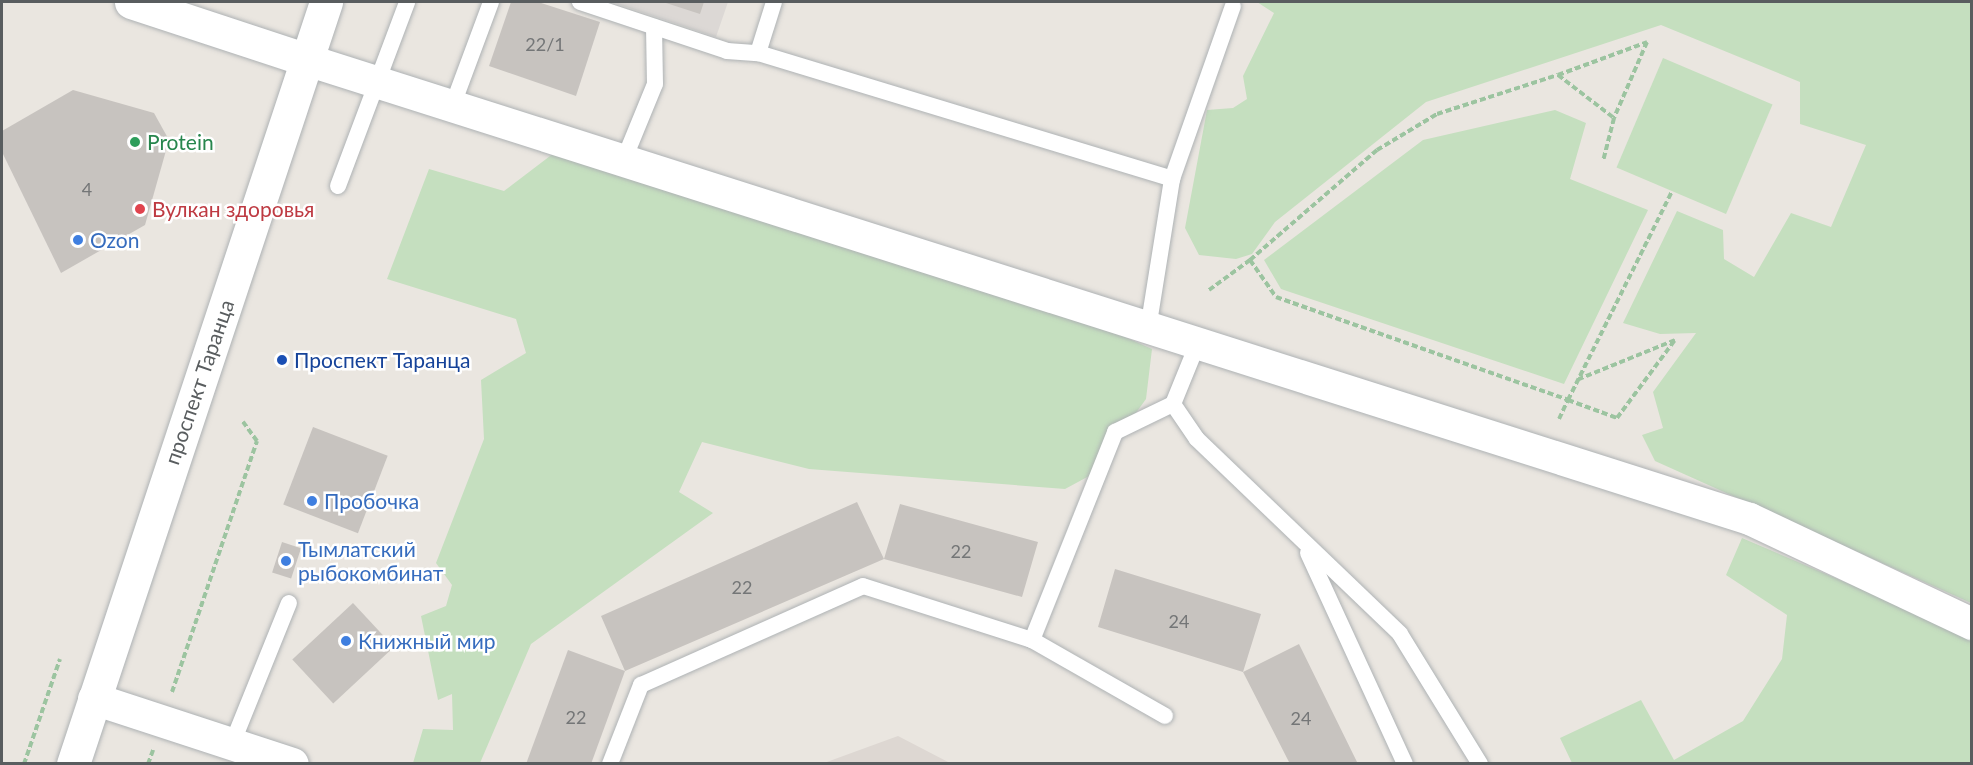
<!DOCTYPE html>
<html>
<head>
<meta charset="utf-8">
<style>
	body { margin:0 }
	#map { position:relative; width:1973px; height:765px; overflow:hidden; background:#eae6e0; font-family:Lato,sans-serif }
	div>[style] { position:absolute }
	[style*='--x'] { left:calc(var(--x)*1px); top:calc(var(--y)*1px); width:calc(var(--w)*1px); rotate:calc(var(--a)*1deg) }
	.industrial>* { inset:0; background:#dcd8d5 }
	.education>* { inset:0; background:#ddd7d2 }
	.green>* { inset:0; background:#c5dfbf; transform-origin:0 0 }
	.building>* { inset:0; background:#c7c3bf; transform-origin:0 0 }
	.path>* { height:4px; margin-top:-2px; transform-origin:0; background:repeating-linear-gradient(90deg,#9cc4a0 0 6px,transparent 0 9px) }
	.roads { filter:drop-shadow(0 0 2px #aeb2b4) drop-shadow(0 0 2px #aeb2b4) }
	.lane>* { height:16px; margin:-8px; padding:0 8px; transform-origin:8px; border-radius:8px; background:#fff }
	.street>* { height:32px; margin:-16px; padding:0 16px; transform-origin:16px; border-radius:16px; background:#fff }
	.secondary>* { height:33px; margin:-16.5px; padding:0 16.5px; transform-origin:16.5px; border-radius:16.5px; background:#fff }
	.dots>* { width:16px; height:16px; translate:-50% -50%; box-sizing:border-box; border:3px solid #fff; border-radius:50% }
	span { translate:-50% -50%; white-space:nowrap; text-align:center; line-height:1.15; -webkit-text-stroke:5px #fff; paint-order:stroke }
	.number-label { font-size:18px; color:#747677 }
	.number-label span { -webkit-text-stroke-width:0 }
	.leisure-label { font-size:21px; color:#27864d }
	.left { translate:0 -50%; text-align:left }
	.health-label { font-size:21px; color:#be3a42 }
	.shop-label { font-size:21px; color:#366cbe }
	.transit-label { font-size:21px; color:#164399 }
	.street-label { font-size:21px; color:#595d5f }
	.frame { position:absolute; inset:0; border:3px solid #595d5f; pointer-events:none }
</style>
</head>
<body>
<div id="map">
	<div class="industrial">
		<i style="clip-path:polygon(612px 2px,728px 2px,716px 37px)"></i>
	</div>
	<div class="education">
		<i style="clip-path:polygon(898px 736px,950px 763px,824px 763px)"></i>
	</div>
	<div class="green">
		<i style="clip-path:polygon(1257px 2px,1971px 2px,1971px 603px,1655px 461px,1642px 435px,1663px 428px,1653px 392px,1696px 333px,1660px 334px,1623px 323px,1677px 211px,1723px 230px,1724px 259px,1754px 277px,1791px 213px,1831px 227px,1866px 145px,1800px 124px,1800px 82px,1661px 25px,1426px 102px,1275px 222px,1252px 254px,1236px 259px,1199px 255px,1185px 228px,1207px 110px,1233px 108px,1247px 99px,1243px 76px,1274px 13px)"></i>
		<i style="left:1663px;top:58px;width:119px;height:119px;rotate:23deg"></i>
		<i style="clip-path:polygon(1555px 110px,1586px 123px,1570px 179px,1648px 210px,1564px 384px,1281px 289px,1264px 260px,1423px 140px)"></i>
		<i style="clip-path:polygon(554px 153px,1105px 328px,1152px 349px,1146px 399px,1091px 475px,1065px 489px,809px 469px,702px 442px,679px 492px,713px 513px,531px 644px,480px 763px,413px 763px,423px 729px,453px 730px,452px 694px,438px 700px,421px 616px,446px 606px,452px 585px,436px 563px,484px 439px,481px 380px,526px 353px,516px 319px,387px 279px,429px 169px,504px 191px)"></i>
		<i style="clip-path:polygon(1742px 538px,1971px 636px,1971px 763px,1572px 763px,1560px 738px,1641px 700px,1674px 760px,1743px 721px,1782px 659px,1787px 615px,1726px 575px)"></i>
	</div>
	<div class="building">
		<i style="clip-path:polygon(511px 2px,538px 2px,600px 22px,576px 96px,489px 66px)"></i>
		<i style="clip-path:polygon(663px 2px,704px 2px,700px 14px)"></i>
		<i style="clip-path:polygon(73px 90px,154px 113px,169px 140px,145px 225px,61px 273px,2px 152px,2px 131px)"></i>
		<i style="left:313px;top:427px;width:80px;height:83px;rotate:21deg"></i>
		<i style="clip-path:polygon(857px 502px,884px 559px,900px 504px,1038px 542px,1022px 597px,884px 559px,625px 671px,601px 616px)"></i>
		<i style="left:282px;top:542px;width:20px;height:32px;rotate:18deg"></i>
		<i style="clip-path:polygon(1115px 569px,1261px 614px,1243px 672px,1299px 644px,1358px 764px,1290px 764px,1243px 672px,1098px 627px)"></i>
		<i style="left:353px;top:603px;width:60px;height:83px;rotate:47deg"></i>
		<i style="clip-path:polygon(568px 650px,625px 671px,591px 764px,526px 764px)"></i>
	</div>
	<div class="path">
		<i style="--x:1558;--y:75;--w:95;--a:-20.3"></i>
		<i style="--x:1647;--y:42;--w:83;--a:113.5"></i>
		<i style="--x:1250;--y:260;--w:168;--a:-40.9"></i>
		<i style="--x:1377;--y:150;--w:70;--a:-31"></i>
		<i style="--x:1437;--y:114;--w:127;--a:-17.9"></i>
		<i style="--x:1558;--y:75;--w:71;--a:37.5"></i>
		<i style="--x:1614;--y:118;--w:44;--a:104.3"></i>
		<i style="--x:1209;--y:290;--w:51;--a:-36.2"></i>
		<i style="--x:1250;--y:260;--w:45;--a:54.9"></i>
		<i style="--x:1276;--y:297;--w:310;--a:19.4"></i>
		<i style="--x:1568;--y:400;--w:233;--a:-63.5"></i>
		<i style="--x:1559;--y:419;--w:21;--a:-65"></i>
		<i style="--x:1568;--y:400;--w:52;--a:20.2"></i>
		<i style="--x:1617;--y:418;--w:97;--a:-53.4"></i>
		<i style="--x:1675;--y:340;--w:104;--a:157.9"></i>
		<i style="--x:172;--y:692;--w:265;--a:-71.3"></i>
		<i style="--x:257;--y:441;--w:24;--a:-126"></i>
		<i style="--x:24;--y:764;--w:111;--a:-71.1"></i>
		<i style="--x:148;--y:764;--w:15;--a:-70"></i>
	</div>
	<div class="roads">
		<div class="lane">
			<i style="--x:580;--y:2;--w:155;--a:18.4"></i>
			<i style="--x:727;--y:51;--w:31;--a:4"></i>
			<i style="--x:758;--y:53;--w:433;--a:16.9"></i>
			<i style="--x:758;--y:53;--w:53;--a:-72.6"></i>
			<i style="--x:452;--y:107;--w:112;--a:-69.6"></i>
			<i style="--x:623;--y:162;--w:84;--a:-67.7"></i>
			<i style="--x:655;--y:84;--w:57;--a:-91"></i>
			<i style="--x:338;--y:186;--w:197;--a:-69.4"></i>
			<i style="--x:1148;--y:329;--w:152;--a:-80.9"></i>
			<i style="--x:1172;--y:179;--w:183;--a:-70.6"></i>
			<i style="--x:1197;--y:345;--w:64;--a:112.1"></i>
			<i style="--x:1173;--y:404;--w:42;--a:55.6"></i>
			<i style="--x:1197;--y:439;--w:281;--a:43.8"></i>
			<i style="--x:1400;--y:634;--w:153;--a:58.4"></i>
			<i style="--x:1308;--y:553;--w:232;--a:65.3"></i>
			<i style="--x:1032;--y:640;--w:153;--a:29.7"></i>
			<i style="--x:232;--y:744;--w:152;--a:-68"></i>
			<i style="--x:610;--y:764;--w:85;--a:-68.6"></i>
			<i style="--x:641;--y:685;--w:243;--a:-24"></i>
			<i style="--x:863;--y:586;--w:177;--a:17.7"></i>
			<i style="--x:1032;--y:640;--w:224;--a:-68.2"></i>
			<i style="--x:1115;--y:432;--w:64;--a:-25.8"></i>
		</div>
		<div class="street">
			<i style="--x:307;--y:60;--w:1514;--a:17.65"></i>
			<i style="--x:1750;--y:519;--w:246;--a:25.3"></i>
			<i style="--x:94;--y:699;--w:209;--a:18.1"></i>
		</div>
		<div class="secondary">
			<i style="--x:131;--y:2;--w:185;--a:18.2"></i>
			<i style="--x:73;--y:764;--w:803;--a:-71.63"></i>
		</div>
	</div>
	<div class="dots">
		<i style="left:135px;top:142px;background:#2e9e5b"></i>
		<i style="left:140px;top:209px;background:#e0444e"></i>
		<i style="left:78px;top:240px;background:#3f7fe0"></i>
		<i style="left:282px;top:360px;background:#1a4fb4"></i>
		<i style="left:312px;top:501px;background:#3f7fe0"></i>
		<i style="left:286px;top:561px;background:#3f7fe0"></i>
		<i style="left:346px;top:641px;background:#3f7fe0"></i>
	</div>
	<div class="number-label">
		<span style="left:545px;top:44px">22/1</span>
		<span style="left:87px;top:189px">4</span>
		<span style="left:961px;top:551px">22</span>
		<span style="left:742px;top:587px">22</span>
		<span style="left:1179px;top:621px">24</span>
		<span style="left:576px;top:717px">22</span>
		<span style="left:1301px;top:718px">24</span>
	</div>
	<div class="leisure-label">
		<span class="left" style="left:147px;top:142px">Protein</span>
	</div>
	<div class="health-label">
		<span class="left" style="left:152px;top:209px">Вулкан здоровья</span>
	</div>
	<div class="shop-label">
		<span class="left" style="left:90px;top:240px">Ozon</span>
		<span class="left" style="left:324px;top:501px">Пробочка</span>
		<span class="left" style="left:298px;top:561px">Тымлатский<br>рыбокомбинат</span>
		<span class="left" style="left:358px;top:641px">Книжный мир</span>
	</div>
	<div class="transit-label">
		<span class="left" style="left:294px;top:360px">Проспект Таранца</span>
	</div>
	<div class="street-label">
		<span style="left:199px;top:382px;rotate:-71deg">проспект Таранца</span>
	</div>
	<div class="frame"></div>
</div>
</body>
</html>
